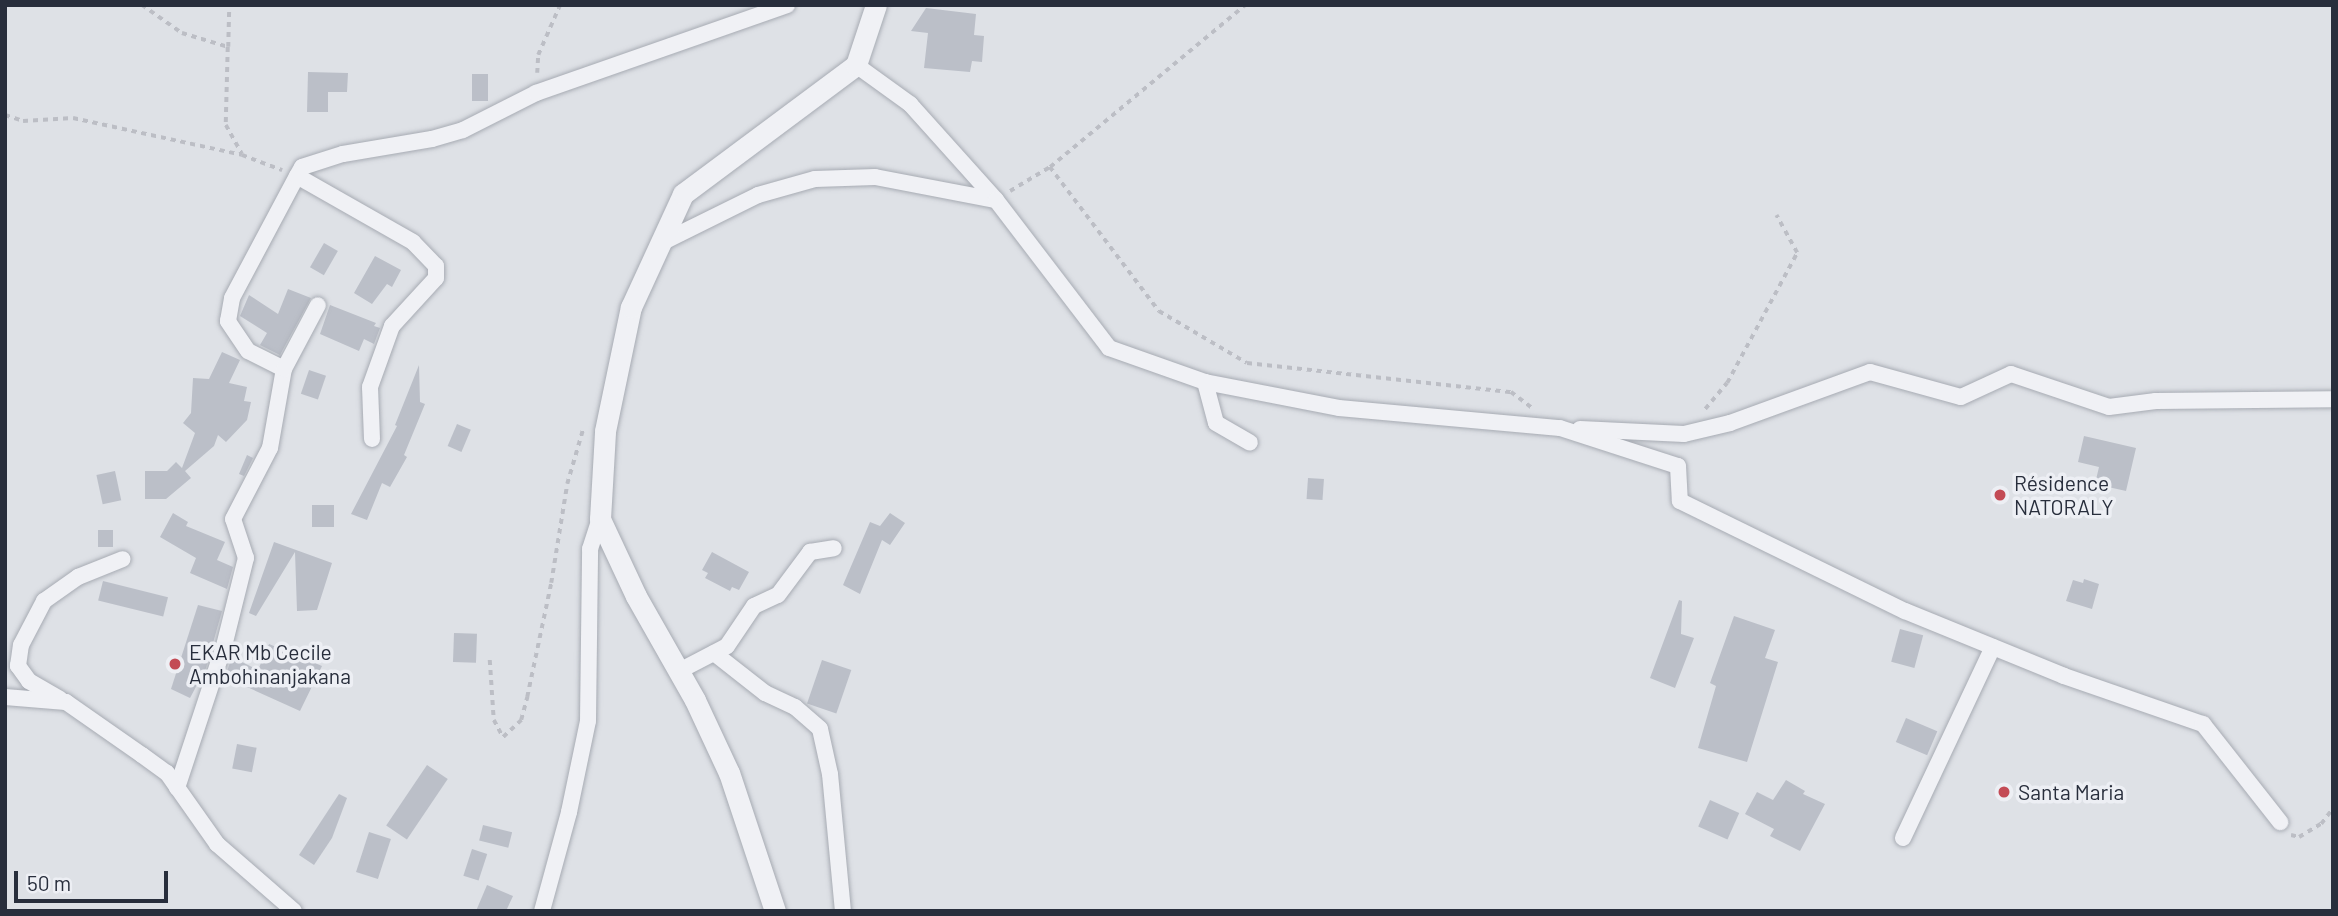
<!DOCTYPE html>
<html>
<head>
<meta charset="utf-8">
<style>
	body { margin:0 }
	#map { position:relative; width:2338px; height:916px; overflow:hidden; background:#dee1e6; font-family:Barlow,sans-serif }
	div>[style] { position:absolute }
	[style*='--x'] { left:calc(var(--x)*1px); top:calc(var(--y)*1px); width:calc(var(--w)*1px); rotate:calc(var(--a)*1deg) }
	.building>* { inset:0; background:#bbbfc8; transform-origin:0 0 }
	.path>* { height:3.5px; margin-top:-1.75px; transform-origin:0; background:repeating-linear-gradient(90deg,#bcbec5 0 5px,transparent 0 10px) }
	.roads { filter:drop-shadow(0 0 2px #a7abb3) drop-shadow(0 0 2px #a7abb3) }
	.minor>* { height:16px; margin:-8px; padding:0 8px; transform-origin:8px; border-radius:8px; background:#f0f1f5 }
	.tertiary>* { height:21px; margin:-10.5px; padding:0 10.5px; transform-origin:10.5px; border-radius:10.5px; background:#f0f1f5 }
	.dots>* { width:19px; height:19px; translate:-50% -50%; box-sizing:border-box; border:4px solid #edeff4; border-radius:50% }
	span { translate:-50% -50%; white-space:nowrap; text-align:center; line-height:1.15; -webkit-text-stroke:7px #edeff4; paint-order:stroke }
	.poi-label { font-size:21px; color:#282e3c }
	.left { translate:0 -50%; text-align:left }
	.frame { position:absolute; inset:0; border:7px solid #282e3c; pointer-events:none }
	.scale { position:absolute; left:14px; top:871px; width:154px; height:32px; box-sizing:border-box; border:4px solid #282e3c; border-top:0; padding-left:9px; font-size:21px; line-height:24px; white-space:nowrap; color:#282e3c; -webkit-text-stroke:5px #edeff4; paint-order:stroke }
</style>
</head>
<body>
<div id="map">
	<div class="building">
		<i style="clip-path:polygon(926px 8px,976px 14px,974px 35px,984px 36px,982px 62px,972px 61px,970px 72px,924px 68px,928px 33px,911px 31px)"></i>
		<i style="clip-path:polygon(308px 72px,348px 73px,347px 92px,328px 92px,328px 112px,307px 112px)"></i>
		<i style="left:472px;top:74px;width:16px;height:27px"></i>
		<i style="left:324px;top:243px;width:16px;height:28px;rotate:30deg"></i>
		<i style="clip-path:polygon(375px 256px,401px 270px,392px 287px,387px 284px,372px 304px,354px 293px)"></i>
		<i style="clip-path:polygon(288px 289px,311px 298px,280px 355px,260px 345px,267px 333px,240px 316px,249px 295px,278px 314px)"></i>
		<i style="clip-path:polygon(330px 305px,376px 323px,374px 326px,380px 328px,374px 344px,364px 339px,359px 351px,320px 334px)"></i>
		<i style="clip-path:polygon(222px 352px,240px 360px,229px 383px,247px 387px,244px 401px,251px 402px,247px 420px,226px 442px,218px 435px,214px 446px,185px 471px,191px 478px,166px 499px,145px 499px,145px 471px,167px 471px,176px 462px,182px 468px,195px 433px,183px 423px,191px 413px,193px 378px,209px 379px)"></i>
		<i style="clip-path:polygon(419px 365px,420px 402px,425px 404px,404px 455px,407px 457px,390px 487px,382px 483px,367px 520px,351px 514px,397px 426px,395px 425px)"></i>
		<i style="left:309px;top:370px;width:18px;height:25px;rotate:19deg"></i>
		<i style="left:457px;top:424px;width:15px;height:24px;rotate:23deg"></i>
		<i style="clip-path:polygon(2084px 436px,2136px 448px,2126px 491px,2095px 484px,2099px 467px,2078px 462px)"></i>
		<i style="clip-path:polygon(247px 455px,253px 458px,244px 476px,239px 474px)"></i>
		<i style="left:115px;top:471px;width:30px;height:19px;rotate:78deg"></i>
		<i style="left:1308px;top:478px;width:16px;height:21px;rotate:4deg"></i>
		<i style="left:312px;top:505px;width:22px;height:22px"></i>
		<i style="clip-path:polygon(173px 513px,188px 522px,186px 526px,225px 542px,217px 560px,233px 567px,227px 589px,190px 573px,196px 558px,160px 537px)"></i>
		<i style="clip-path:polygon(890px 513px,905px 523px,890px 545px,882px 540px,860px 594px,843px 585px,870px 522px,880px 526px)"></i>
		<i style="left:98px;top:530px;width:15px;height:17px"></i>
		<i style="clip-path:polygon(274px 542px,332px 563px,317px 610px,297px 611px,295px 552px,256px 616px,249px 613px)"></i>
		<i style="clip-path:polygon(712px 552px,749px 572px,739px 590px,732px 587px,730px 591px,705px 578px,708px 573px,702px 570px)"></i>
		<i style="clip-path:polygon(2084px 579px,2099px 584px,2092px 609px,2066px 601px,2073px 580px,2083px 583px)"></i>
		<i style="left:103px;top:581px;width:67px;height:20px;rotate:14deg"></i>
		<i style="clip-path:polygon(1679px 600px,1682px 601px,1681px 634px,1694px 638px,1675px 688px,1650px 678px)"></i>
		<i style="clip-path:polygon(198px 605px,222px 611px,206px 668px,190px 698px,171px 689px)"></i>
		<i style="clip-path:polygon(1734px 616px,1775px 630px,1765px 658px,1778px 662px,1747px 762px,1698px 748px,1716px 686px,1710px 683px)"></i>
		<i style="left:1900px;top:629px;width:24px;height:34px;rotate:15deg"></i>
		<i style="left:454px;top:633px;width:23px;height:29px;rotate:2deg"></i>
		<i style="clip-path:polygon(269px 644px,322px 666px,300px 711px,225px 677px,232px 657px,258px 670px)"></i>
		<i style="left:822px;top:660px;width:31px;height:46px;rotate:19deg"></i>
		<i style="left:1906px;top:718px;width:34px;height:26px;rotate:23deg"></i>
		<i style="left:237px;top:744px;width:20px;height:25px;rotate:11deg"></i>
		<i style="left:427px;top:765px;width:25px;height:73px;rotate:34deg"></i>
		<i style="clip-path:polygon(1786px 780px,1805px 791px,1803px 794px,1825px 804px,1800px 851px,1770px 836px,1774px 829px,1745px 814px,1757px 792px,1773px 800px)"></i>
		<i style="clip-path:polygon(339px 794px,347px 798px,332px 838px,314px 865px,299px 855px)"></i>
		<i style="left:1710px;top:800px;width:32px;height:29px;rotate:24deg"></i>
		<i style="left:483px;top:825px;width:30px;height:16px;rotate:14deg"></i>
		<i style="left:369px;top:832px;width:23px;height:42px;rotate:18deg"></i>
		<i style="left:472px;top:849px;width:16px;height:28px;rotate:18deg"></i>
		<i style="clip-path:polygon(487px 885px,513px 896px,506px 911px,476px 911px)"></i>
	</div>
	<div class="path">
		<i style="--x:142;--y:5;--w:49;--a:35"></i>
		<i style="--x:182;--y:33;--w:48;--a:16.9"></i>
		<i style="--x:228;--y:47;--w:78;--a:91.5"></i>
		<i style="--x:226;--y:125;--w:33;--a:61"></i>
		<i style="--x:228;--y:47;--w:42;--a:-88.6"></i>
		<i style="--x:537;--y:73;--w:18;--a:-87"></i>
		<i style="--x:538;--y:55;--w:55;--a:-66.3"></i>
		<i style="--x:5;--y:115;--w:19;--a:18"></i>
		<i style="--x:23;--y:121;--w:50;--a:-3.4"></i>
		<i style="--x:73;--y:118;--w:173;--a:12.3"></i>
		<i style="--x:242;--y:155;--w:43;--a:20.6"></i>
		<i style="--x:1050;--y:167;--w:181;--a:52.9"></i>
		<i style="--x:1159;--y:311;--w:102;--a:30.6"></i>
		<i style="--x:1247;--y:363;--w:266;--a:6.3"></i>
		<i style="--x:1511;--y:392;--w:26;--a:37"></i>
		<i style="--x:1010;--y:191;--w:47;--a:-31"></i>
		<i style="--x:1050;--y:167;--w:254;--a:-39.7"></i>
		<i style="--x:1705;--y:409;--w:34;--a:-50"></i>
		<i style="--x:1727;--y:383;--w:148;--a:-61.7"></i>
		<i style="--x:1797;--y:253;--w:43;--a:-118.9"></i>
		<i style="--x:490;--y:660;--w:60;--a:86.2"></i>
		<i style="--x:494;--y:720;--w:19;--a:62"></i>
		<i style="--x:503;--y:737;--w:25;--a:-43"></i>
		<i style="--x:521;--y:720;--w:24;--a:-75"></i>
		<i style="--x:527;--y:697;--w:116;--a:-78.1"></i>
		<i style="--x:551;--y:583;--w:100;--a:-80.8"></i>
		<i style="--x:567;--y:484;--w:57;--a:-73.8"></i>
		<i style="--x:2291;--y:835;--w:8;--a:14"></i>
		<i style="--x:2299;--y:837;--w:26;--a:-31"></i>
		<i style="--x:2321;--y:824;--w:20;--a:-53"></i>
	</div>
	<div class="roads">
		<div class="minor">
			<i style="--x:856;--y:65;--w:67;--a:35.8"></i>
			<i style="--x:910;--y:104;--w:129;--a:48.1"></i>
			<i style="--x:661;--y:243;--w:108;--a:-26.3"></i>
			<i style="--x:758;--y:195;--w:59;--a:-15.7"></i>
			<i style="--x:815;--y:179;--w:60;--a:-1.9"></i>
			<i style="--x:875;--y:177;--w:123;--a:10.8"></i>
			<i style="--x:996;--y:200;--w:186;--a:52.6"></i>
			<i style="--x:1109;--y:348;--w:102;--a:19.5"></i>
			<i style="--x:1205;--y:382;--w:136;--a:11"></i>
			<i style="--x:1339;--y:408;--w:222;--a:5.2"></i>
			<i style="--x:1560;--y:428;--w:124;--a:17.9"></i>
			<i style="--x:1678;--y:466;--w:35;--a:87"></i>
			<i style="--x:1680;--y:501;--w:250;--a:26.1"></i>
			<i style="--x:1905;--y:611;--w:172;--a:22.2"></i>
			<i style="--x:2064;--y:676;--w:147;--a:19.1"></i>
			<i style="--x:2203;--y:724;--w:125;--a:51.8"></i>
			<i style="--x:284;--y:369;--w:40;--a:-153.4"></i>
			<i style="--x:248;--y:351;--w:36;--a:-124"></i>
			<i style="--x:228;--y:321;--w:23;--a:-80"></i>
			<i style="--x:232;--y:298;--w:138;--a:-62"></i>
			<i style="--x:1205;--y:382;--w:42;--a:75"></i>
			<i style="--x:1216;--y:423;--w:39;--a:30"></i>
			<i style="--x:1580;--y:429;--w:104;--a:2.8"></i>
			<i style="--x:1684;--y:434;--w:47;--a:-13.4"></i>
			<i style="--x:1730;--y:423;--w:149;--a:-20"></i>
			<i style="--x:1870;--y:372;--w:94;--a:15.4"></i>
			<i style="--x:1961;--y:397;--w:55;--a:-24.7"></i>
			<i style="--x:2011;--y:374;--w:103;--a:18.6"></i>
			<i style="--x:2109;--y:407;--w:47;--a:-7.3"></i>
			<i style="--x:2156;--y:401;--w:177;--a:-0.6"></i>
			<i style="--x:372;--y:439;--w:52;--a:-92.2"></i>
			<i style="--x:370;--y:387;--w:65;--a:-70.2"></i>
			<i style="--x:392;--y:326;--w:65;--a:-47.5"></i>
			<i style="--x:436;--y:278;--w:12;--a:-90"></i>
			<i style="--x:436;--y:266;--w:33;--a:-134"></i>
			<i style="--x:413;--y:242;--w:133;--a:-150.4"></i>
			<i style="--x:297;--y:176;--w:10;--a:-61"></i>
			<i style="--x:302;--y:167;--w:43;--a:-17.6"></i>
			<i style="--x:343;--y:154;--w:90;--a:-9.6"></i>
			<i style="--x:432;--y:139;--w:32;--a:-16"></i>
			<i style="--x:463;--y:130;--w:82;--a:-26.9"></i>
			<i style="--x:536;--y:93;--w:266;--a:-19.3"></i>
			<i style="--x:714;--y:653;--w:65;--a:38.1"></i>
			<i style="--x:765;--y:693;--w:33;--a:25"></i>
			<i style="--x:795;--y:707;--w:33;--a:41"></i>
			<i style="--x:820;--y:729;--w:46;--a:77.5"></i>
			<i style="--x:830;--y:774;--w:138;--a:84.6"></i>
			<i style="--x:679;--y:671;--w:54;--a:-27.5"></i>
			<i style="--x:727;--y:646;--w:48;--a:-56"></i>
			<i style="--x:754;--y:606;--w:26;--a:-25"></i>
			<i style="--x:778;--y:595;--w:54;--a:-53.3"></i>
			<i style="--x:810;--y:552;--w:24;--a:-9"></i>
			<i style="--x:5;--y:697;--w:61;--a:4.7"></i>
			<i style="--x:66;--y:702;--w:93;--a:34.9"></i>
			<i style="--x:142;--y:755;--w:31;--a:36"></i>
			<i style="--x:167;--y:773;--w:87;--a:54.8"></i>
			<i style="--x:217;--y:844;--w:102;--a:41"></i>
			<i style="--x:60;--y:699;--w:36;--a:-150"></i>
			<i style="--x:29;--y:681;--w:19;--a:-126"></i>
			<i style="--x:18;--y:666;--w:21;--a:-82"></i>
			<i style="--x:21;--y:645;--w:50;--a:-62.4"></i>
			<i style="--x:44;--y:601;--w:42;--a:-35.2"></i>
			<i style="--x:78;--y:577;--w:48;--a:-21.8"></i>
			<i style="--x:177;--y:788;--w:150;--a:-71.7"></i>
			<i style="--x:224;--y:646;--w:91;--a:-76"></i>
			<i style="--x:246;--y:558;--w:41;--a:-108.4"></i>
			<i style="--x:233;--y:519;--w:80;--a:-62.5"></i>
			<i style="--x:270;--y:448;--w:80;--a:-80"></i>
			<i style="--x:284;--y:369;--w:72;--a:-62"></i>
			<i style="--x:1903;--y:838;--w:211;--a:-64.8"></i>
			<i style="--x:542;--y:911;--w:103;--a:-74.7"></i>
			<i style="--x:569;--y:812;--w:93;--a:-78.2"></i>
			<i style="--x:588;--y:721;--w:172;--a:-89.3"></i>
			<i style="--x:590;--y:549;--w:32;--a:-72"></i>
		</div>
		<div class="tertiary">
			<i style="--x:775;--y:911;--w:145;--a:-108.4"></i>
			<i style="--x:729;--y:773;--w:81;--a:-115"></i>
			<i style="--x:695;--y:700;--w:120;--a:-119.6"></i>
			<i style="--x:636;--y:596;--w:85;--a:-115.1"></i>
			<i style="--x:600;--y:519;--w:88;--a:-86.7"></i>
			<i style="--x:605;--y:431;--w:127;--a:-78.2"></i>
			<i style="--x:631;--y:307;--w:124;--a:-65.3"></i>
			<i style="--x:683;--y:194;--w:216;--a:-36.7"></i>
			<i style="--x:856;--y:65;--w:63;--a:-71.6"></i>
		</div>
	</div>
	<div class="dots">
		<i style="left:2000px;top:495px;background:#c34b55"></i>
		<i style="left:175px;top:664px;background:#c34b55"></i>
		<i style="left:2004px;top:792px;background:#c34b55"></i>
	</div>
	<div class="poi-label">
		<span class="left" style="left:2014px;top:495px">Résidence<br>NATORALY</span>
		<span class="left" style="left:189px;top:664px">EKAR Mb Cecile<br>Ambohinanjakana</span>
		<span class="left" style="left:2018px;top:792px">Santa Maria</span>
	</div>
	<div class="frame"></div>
	<div class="scale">50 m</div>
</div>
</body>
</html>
